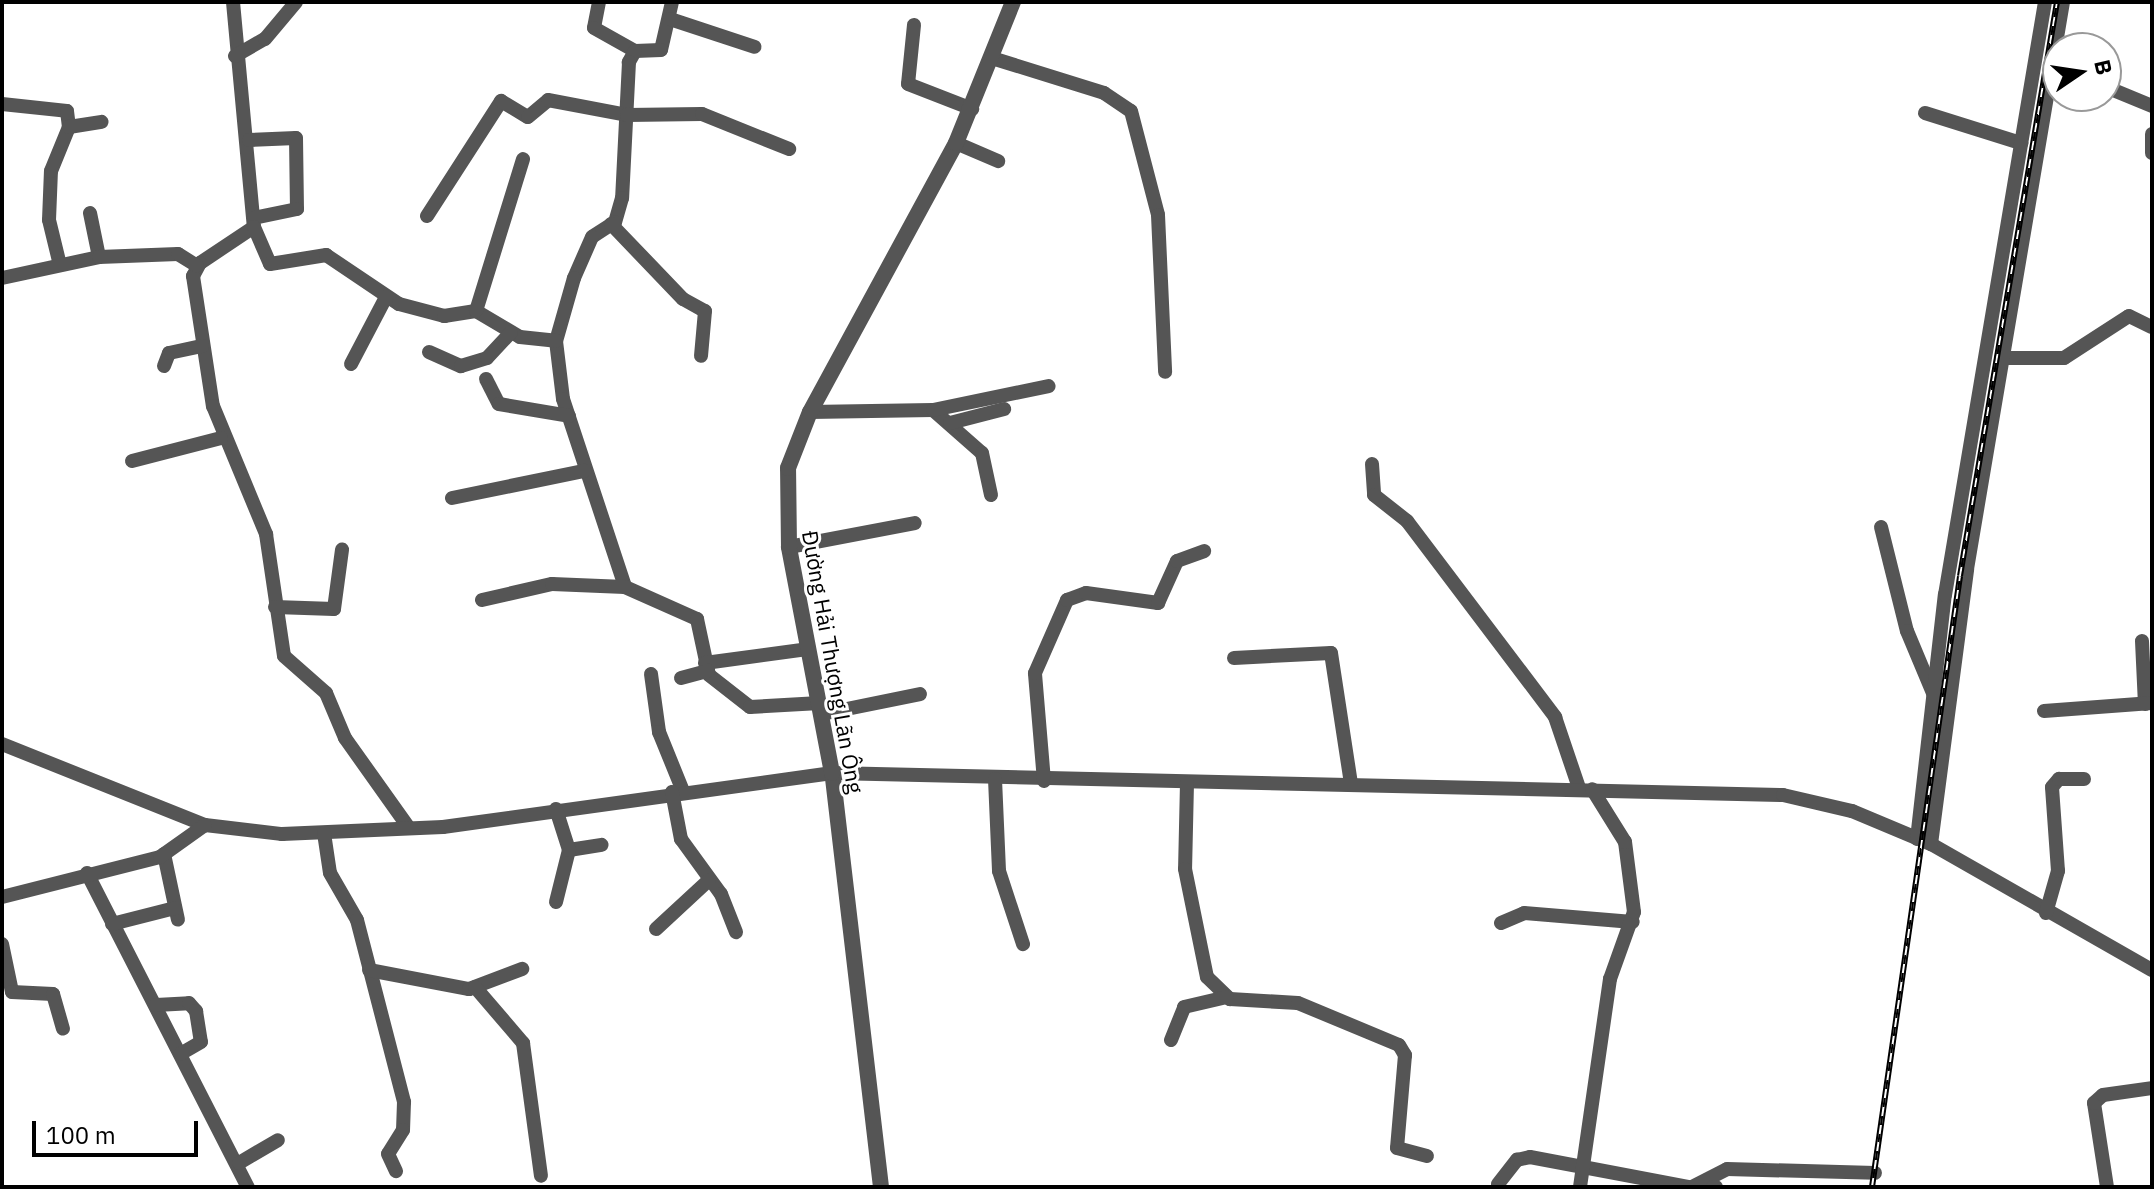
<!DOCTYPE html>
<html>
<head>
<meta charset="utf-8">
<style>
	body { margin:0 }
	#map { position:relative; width:2154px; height:1189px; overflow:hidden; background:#fff; font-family:"IBM Plex Sans",sans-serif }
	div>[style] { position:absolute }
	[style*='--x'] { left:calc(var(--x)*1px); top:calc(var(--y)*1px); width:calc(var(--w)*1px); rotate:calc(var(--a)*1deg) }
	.minor>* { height:14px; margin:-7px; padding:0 7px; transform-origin:7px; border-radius:7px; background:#555 }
	.tertiary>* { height:16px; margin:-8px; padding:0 8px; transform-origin:8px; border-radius:8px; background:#555 }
	.rail>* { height:6px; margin-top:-3px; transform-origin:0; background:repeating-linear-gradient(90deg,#fff 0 9px,#000 0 18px); box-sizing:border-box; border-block:2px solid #000 }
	span { translate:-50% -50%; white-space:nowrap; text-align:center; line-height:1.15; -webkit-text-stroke:6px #fff; paint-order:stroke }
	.street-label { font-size:22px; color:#000 }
	.frame { position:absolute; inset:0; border:4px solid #000; pointer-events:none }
	.north { position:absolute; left:2042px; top:32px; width:80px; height:80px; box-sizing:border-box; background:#fff; border:2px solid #999; border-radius:50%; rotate:77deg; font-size:22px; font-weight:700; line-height:32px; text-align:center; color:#000 }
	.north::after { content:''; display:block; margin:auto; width:28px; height:36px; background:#000; clip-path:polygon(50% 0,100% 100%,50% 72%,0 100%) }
	.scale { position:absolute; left:32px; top:1121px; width:166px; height:36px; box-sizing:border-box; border:4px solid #000; border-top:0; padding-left:10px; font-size:24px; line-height:28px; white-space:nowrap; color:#000; -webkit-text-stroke:6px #fff; paint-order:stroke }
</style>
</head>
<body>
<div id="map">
	<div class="minor">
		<i style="--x:233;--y:2;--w:226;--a:84.7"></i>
		<i style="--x:254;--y:227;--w:65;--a:146.3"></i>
		<i style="--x:200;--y:263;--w:15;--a:118"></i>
		<i style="--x:193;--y:276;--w:132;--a:81.3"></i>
		<i style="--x:213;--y:406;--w:139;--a:67.5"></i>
		<i style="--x:266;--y:534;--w:123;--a:81.6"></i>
		<i style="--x:284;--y:656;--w:56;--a:41.4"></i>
		<i style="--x:326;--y:693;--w:49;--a:67.1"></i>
		<i style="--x:345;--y:738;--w:110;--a:54.6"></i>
		<i style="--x:599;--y:2;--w:26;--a:101"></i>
		<i style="--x:594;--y:28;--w:47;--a:29.3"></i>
		<i style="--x:672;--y:2;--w:49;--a:102.9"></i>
		<i style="--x:661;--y:50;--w:26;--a:178"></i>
		<i style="--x:635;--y:51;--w:13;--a:119"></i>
		<i style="--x:629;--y:62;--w:136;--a:92.9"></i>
		<i style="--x:622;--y:198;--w:25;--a:106"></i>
		<i style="--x:615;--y:222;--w:27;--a:147"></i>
		<i style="--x:592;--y:237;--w:45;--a:113.7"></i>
		<i style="--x:574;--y:278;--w:66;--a:105.9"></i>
		<i style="--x:556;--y:341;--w:58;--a:83.1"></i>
		<i style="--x:563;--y:399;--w:198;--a:71.7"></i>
		<i style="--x:625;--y:587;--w:79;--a:24"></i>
		<i style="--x:697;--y:619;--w:57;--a:77.9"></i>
		<i style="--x:709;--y:675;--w:52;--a:38"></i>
		<i style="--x:750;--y:707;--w:70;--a:-3.3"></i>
		<i style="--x:670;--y:19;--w:89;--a:18.2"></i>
		<i style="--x:914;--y:25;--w:59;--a:95.8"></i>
		<i style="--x:908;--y:84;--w:69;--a:21.3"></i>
		<i style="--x:235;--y:56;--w:34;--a:-30"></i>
		<i style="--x:265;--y:39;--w:48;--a:-50"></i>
		<i style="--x:995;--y:59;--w:114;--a:17.3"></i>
		<i style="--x:1104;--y:93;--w:32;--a:34"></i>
		<i style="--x:1131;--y:111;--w:107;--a:75.4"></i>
		<i style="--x:1158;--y:215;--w:157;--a:87.4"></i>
		<i style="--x:2106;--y:87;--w:50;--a:22.4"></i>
		<i style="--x:2;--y:104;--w:65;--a:6.1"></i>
		<i style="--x:67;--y:111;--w:16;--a:83"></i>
		<i style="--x:1925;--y:113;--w:101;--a:17.4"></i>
		<i style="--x:2152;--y:134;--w:19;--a:90"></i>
		<i style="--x:249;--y:140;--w:47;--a:-2.4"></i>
		<i style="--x:296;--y:138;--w:71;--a:89.2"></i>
		<i style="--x:297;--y:209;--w:44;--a:168.2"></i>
		<i style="--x:956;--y:143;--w:46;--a:23.2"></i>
		<i style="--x:90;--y:213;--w:45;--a:78.4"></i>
		<i style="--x:427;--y:216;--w:137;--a:-57.2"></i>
		<i style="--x:501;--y:101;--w:31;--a:31"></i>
		<i style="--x:528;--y:117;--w:26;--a:-40"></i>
		<i style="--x:548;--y:100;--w:80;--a:10.8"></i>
		<i style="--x:627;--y:115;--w:75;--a:-0.8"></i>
		<i style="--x:702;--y:114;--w:94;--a:21.9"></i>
		<i style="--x:611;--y:224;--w:104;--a:46.2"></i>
		<i style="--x:683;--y:299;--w:25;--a:29"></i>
		<i style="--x:705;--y:311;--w:45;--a:95.1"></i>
		<i style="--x:254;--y:227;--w:40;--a:66.6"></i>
		<i style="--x:270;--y:264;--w:57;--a:-9.1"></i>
		<i style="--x:326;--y:255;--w:88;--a:33.9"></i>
		<i style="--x:399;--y:304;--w:47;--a:14.9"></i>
		<i style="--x:444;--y:316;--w:32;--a:-9"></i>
		<i style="--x:476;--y:311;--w:51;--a:30.6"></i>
		<i style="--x:520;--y:337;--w:36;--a:6"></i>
		<i style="--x:59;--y:261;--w:42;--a:-103.7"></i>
		<i style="--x:49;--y:220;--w:49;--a:-87.7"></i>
		<i style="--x:51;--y:171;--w:48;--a:-67.8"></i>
		<i style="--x:69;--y:127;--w:33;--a:-9"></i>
		<i style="--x:2;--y:278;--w:99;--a:-12.2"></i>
		<i style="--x:99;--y:257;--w:79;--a:-2.2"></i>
		<i style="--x:178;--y:254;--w:22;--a:32"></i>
		<i style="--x:476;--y:311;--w:159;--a:-72.8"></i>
		<i style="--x:429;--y:352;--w:35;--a:24"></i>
		<i style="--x:461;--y:366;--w:27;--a:-17"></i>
		<i style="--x:487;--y:358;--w:35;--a:-47"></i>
		<i style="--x:2001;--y:358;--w:63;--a:0"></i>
		<i style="--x:2064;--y:358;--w:77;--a:-32.9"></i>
		<i style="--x:2129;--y:316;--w:25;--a:26"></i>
		<i style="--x:351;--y:364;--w:76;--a:-62.4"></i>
		<i style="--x:164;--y:366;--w:14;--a:-69"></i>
		<i style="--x:169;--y:353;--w:34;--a:-12"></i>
		<i style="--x:486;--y:379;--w:28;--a:63"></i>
		<i style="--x:499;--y:404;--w:71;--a:9.7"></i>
		<i style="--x:933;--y:410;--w:65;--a:41.3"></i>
		<i style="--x:982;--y:453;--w:43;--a:77.9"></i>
		<i style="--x:810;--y:412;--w:123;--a:-0.9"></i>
		<i style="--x:933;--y:410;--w:118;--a:-11.7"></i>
		<i style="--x:950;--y:423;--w:56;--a:-14.5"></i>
		<i style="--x:132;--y:461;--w:92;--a:-14.5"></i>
		<i style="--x:1372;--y:464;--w:31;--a:86"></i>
		<i style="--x:1374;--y:495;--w:42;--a:38.2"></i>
		<i style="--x:1407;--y:521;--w:246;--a:52.9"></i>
		<i style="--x:1555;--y:717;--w:75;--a:71.3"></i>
		<i style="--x:452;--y:498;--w:135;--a:-11.6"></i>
		<i style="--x:1881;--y:527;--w:107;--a:76"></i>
		<i style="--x:1907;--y:631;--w:73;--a:67.3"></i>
		<i style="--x:789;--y:547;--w:128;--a:-10.8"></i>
		<i style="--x:482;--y:600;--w:72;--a:-12.9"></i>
		<i style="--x:552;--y:584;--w:73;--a:2.4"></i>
		<i style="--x:275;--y:607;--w:59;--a:1.9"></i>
		<i style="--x:334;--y:609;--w:60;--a:-82.3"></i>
		<i style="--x:2142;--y:641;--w:63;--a:87.3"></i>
		<i style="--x:1234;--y:658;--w:97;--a:-3"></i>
		<i style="--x:1331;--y:653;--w:132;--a:81.3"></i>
		<i style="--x:705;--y:663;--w:105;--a:-7.7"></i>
		<i style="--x:651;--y:674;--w:59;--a:82.1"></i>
		<i style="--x:659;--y:732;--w:64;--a:67.9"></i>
		<i style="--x:681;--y:678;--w:28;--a:-15"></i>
		<i style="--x:2044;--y:711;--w:108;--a:-4.2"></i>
		<i style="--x:822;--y:714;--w:100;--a:-11.5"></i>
		<i style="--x:2;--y:744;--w:219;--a:21.8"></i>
		<i style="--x:205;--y:825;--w:78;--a:6.7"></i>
		<i style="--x:282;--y:834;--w:161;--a:-2.5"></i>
		<i style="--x:443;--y:827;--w:393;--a:-7.9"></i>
		<i style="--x:832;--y:773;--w:951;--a:1.33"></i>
		<i style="--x:1783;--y:795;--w:71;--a:13.1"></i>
		<i style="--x:1852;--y:811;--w:86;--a:22.7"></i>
		<i style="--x:1931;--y:844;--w:254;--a:29.7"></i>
		<i style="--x:995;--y:779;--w:92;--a:87.5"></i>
		<i style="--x:999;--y:871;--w:77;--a:71.8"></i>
		<i style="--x:1044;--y:781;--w:108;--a:-94.8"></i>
		<i style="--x:1035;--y:673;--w:80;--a:-66.3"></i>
		<i style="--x:1067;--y:600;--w:20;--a:-20"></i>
		<i style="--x:1086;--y:593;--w:73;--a:7.9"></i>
		<i style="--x:1158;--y:603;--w:46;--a:-65.7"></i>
		<i style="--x:1177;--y:561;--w:29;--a:-20"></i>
		<i style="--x:1187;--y:783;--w:86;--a:91.3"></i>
		<i style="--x:1185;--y:869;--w:110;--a:78.5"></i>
		<i style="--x:1207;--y:977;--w:32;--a:44"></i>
		<i style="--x:1230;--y:999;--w:68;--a:3.4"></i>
		<i style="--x:1298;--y:1003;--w:109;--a:22.6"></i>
		<i style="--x:1399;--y:1045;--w:12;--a:59"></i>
		<i style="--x:1405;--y:1055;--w:93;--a:94.9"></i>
		<i style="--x:1397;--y:1148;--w:31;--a:15"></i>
		<i style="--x:672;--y:792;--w:48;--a:79.2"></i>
		<i style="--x:681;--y:839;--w:68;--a:54"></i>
		<i style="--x:721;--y:894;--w:41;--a:68.5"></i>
		<i style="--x:324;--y:833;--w:40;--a:81.5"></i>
		<i style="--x:330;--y:873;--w:54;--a:60.1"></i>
		<i style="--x:357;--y:920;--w:188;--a:75.5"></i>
		<i style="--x:404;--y:1102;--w:28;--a:92"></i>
		<i style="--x:403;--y:1130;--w:28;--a:122"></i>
		<i style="--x:388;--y:1154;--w:19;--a:65"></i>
		<i style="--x:1917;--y:839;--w:246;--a:-83.5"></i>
		<i style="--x:1945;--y:595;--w:601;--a:-80.43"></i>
		<i style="--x:1931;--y:844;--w:277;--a:-82.5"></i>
		<i style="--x:1967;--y:569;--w:575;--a:-80.39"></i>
		<i style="--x:569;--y:850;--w:33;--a:-9"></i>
		<i style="--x:164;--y:854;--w:67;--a:78"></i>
		<i style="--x:87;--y:873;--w:353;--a:62.9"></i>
		<i style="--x:2;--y:897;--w:163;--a:-14.2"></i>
		<i style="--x:160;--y:857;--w:55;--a:-35.4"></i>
		<i style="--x:556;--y:902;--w:54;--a:-76"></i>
		<i style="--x:569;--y:850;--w:43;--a:-107.6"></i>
		<i style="--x:2046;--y:913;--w:44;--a:-74.1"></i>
		<i style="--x:2058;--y:871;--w:84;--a:-94.1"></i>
		<i style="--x:2052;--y:787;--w:11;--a:-49"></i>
		<i style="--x:2059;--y:779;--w:25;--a:0"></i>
		<i style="--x:1501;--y:923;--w:25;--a:-23"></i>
		<i style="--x:1524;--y:913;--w:109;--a:4.7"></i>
		<i style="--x:112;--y:924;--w:65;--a:-14.3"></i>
		<i style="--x:656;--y:929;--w:72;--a:-42.8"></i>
		<i style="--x:2;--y:944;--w:49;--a:78.2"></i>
		<i style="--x:12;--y:992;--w:41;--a:2.8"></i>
		<i style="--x:53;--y:994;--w:36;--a:74"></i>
		<i style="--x:369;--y:970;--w:102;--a:10.8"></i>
		<i style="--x:469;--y:989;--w:57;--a:-20.7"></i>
		<i style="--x:475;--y:987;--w:74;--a:49.4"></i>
		<i style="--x:523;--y:1043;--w:134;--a:82.3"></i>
		<i style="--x:156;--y:1005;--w:33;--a:-3"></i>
		<i style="--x:189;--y:1003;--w:11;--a:49"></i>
		<i style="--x:196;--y:1011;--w:31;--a:81"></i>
		<i style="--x:201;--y:1042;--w:24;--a:150"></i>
		<i style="--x:1171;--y:1040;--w:35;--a:-68"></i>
		<i style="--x:1184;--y:1007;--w:44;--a:-13.1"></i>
		<i style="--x:239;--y:1163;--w:45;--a:-30.5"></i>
		<i style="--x:1498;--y:1184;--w:31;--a:-52"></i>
		<i style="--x:1517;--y:1160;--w:13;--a:-13"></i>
		<i style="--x:1530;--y:1157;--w:162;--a:10.7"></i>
		<i style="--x:1580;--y:1187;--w:210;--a:-81.8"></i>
		<i style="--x:1610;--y:979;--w:71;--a:-70.3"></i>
		<i style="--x:1634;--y:912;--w:71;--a:-97.3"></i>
		<i style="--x:1625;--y:842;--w:62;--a:-121.9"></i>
		<i style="--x:1692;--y:1187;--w:39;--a:-27"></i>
		<i style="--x:1727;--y:1169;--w:148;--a:1.5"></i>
		<i style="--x:1713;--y:1187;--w:3;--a:0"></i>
		<i style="--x:2107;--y:1187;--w:85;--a:-98.8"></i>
		<i style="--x:2094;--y:1103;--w:12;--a:-42"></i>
		<i style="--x:2103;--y:1095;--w:49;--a:-8.1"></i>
	</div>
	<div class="tertiary">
		<i style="--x:881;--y:1187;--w:417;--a:-96.7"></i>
		<i style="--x:832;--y:773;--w:230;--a:-100.8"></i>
		<i style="--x:789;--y:547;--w:79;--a:-90.7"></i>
		<i style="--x:788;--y:468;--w:60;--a:-68.6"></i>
		<i style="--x:810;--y:412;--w:306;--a:-61.5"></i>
		<i style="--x:956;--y:143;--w:152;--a:-68"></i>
	</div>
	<div class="rail">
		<i style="--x:1872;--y:1187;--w:617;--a:-81.8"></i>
		<i style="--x:1960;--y:576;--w:582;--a:-80.41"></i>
	</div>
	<div class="street-label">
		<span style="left:833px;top:662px;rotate:80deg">Đường Hải Thượng Lãn Ông</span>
	</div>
	<div class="frame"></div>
	<div class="north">B</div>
	<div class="scale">100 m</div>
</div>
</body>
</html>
